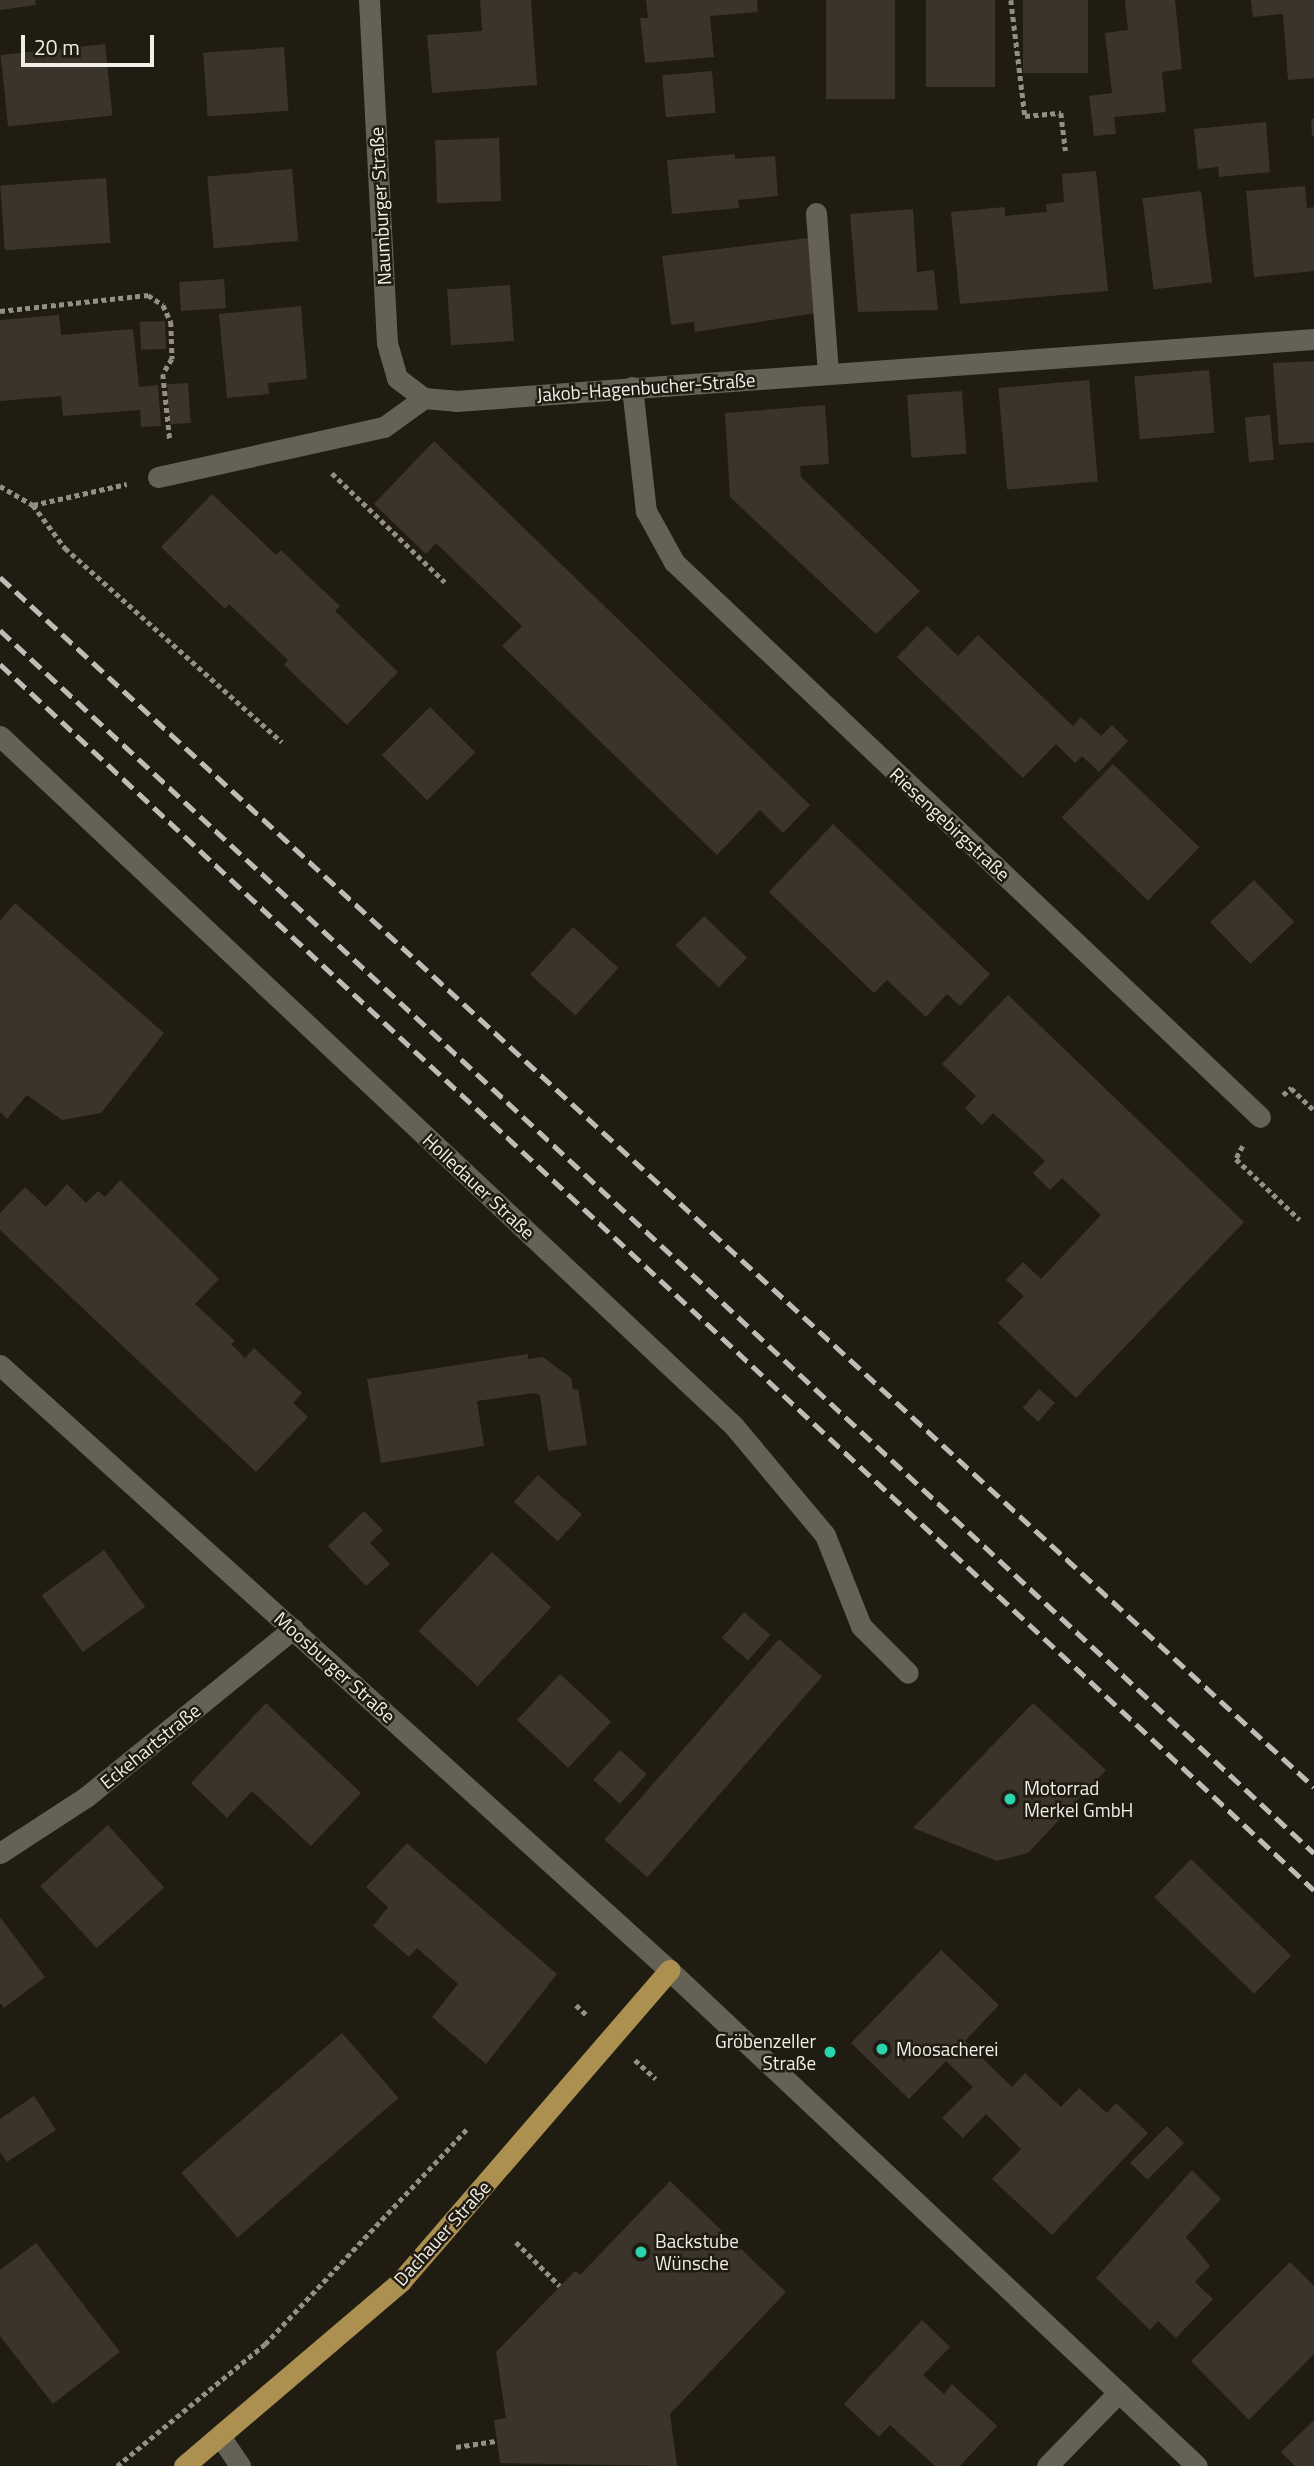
<!DOCTYPE html>
<html>
<head>
<meta charset="utf-8">
<style>
	body { margin:0 }
	#map { position:relative; width:1314px; height:2466px; overflow:hidden; background:#201c12; font-family:"Titillium Web",sans-serif }
	div>[style] { position:absolute }
	[style*='--x'] { left:calc(var(--x)*1px); top:calc(var(--y)*1px); width:calc(var(--w)*1px); rotate:calc(var(--a)*1deg) }
	.building>* { inset:0; background:#3b342a; transform-origin:0 0 }
	.path>* { height:4.5px; margin-top:-2.25px; transform-origin:0; background:repeating-linear-gradient(90deg,#938f87 0 5px,transparent 0 8.5px) }
	.minor>* { height:21px; margin:-10.5px; padding:0 10.5px; transform-origin:10.5px; border-radius:10.5px; background:#656156 }
	.major>* { height:21px; margin:-10.5px; padding:0 10.5px; transform-origin:10.5px; border-radius:10.5px; background:#ac904f }
	.rail>* { height:5px; margin-top:-2.5px; transform-origin:0; background:repeating-linear-gradient(90deg,#c0bcb5 0 14px,transparent 0 21px) }
	.dots>* { width:19px; height:19px; translate:-50% -50%; box-sizing:border-box; border:4px solid #201c12; border-radius:50% }
	span { translate:-50% -50%; white-space:nowrap; text-align:center; line-height:1.15; -webkit-text-stroke:5px #201c12; paint-order:stroke }
	.street-label { font-size:19px; color:#f1eee7 }
	.poi-label { font-size:19px; color:#f1eee7 }
	.left { translate:0 -50%; text-align:left }
	.right { translate:-100% -50%; text-align:right }
	.scale { position:absolute; left:21px; top:35px; width:133px; height:32px; box-sizing:border-box; border:4px solid #f1eee7; border-top:0; padding-left:9px; font-size:21px; line-height:24px; white-space:nowrap; color:#f1eee7; -webkit-text-stroke:5px #201c12; paint-order:stroke }
</style>
</head>
<body>
<div id="map">
	<div class="building">
		<i style="clip-path:polygon(0 0,35px 0,36px 5px,0 10px)"></i>
		<i style="clip-path:polygon(480px 0,531px 0,537px 85px,432px 93px,427px 35px,482px 31px)"></i>
		<i style="clip-path:polygon(646px 0,757px 0,758px 12px,710px 16px,714px 57px,645px 63px,640px 18px,648px 18px)"></i>
		<i style="left:826px;top:0;width:69px;height:99px"></i>
		<i style="left:926px;top:0;width:69px;height:87px"></i>
		<i style="left:1023px;top:0;width:65px;height:73px"></i>
		<i style="clip-path:polygon(1125px 0,1175px 0,1182px 69px,1162px 72px,1166px 112px,1114px 117px,1116px 134px,1094px 136px,1089px 96px,1112px 93px,1105px 33px,1128px 30px)"></i>
		<i style="clip-path:polygon(1251px 0,1314px 0,1314px 78px,1288px 80px,1283px 14px,1253px 17px)"></i>
		<i style="left:105px;top:44px;width:72px;height:105px;rotate:84deg"></i>
		<i style="left:284px;top:47px;width:64px;height:81px;rotate:86deg"></i>
		<i style="left:712px;top:71px;width:42px;height:50px;rotate:85deg"></i>
		<i style="clip-path:polygon(1311px 119px,1314px 119px,1314px 136px,1312px 136px)"></i>
		<i style="clip-path:polygon(1266px 122px,1270px 172px,1219px 177px,1218px 167px,1198px 169px,1194px 129px)"></i>
		<i style="left:499px;top:138px;width:63px;height:64px;rotate:88deg"></i>
		<i style="clip-path:polygon(735px 154px,735px 159px,775px 156px,778px 196px,738px 200px,739px 208px,672px 214px,667px 160px)"></i>
		<i style="left:292px;top:169px;width:72px;height:85px;rotate:85deg"></i>
		<i style="clip-path:polygon(1096px 171px,1108px 291px,960px 304px,951px 212px,1005px 207px,1005px 216px,1047px 212px,1046px 204px,1064px 202px,1062px 174px)"></i>
		<i style="left:106px;top:178px;width:65px;height:106px;rotate:86deg"></i>
		<i style="clip-path:polygon(1305px 186px,1307px 208px,1314px 207px,1314px 271px,1254px 277px,1246px 191px)"></i>
		<i style="left:1201px;top:191px;width:92px;height:59px;rotate:83deg"></i>
		<i style="clip-path:polygon(913px 209px,917px 272px,934px 270px,938px 310px,858px 312px,850px 214px)"></i>
		<i style="clip-path:polygon(808px 238px,816px 313px,695px 332px,694px 322px,671px 325px,662px 256px)"></i>
		<i style="left:224px;top:279px;width:29px;height:45px;rotate:86deg"></i>
		<i style="left:510px;top:285px;width:56px;height:63px;rotate:86deg"></i>
		<i style="clip-path:polygon(301px 306px,307px 379px,268px 383px,269px 394px,227px 398px,219px 314px)"></i>
		<i style="clip-path:polygon(59px 315px,61px 335px,133px 329px,139px 387px,158px 385px,161px 426px,141px 427px,140px 410px,63px 416px,61px 396px,0 401px,0 320px)"></i>
		<i style="left:165px;top:321px;width:28px;height:25px;rotate:88deg"></i>
		<i style="clip-path:polygon(1314px 361px,1314px 442px,1279px 445px,1273px 363px)"></i>
		<i style="left:1209px;top:370px;width:63px;height:75px;rotate:85deg"></i>
		<i style="left:1089px;top:380px;width:102px;height:91px;rotate:85deg"></i>
		<i style="left:188px;top:383px;width:40px;height:21px;rotate:86deg"></i>
		<i style="left:962px;top:391px;width:63px;height:55px;rotate:86deg"></i>
		<i style="clip-path:polygon(825px 405px,829px 464px,800px 466px,801px 477px,920px 591px,876px 634px,730px 497px,725px 413px)"></i>
		<i style="left:1270px;top:415px;width:45px;height:25px;rotate:85deg"></i>
		<i style="clip-path:polygon(434px 441px,810px 805px,783px 833px,760px 810px,717px 855px,502px 646px,522px 626px,436px 543px,426px 554px,374px 504px)"></i>
		<i style="clip-path:polygon(212px 494px,276px 555px,281px 550px,310px 578px,340px 606px,335px 611px,398px 672px,347px 725px,284px 665px,288px 660px,229px 604px,225px 609px,161px 547px)"></i>
		<i style="clip-path:polygon(927px 626px,958px 656px,978px 635px,1073px 726px,1081px 717px,1101px 736px,1112px 725px,1128px 741px,1099px 772px,1082px 756px,1075px 763px,1056px 744px,1023px 778px,897px 657px)"></i>
		<i style="left:430px;top:707px;width:64px;height:68px;rotate:45deg"></i>
		<i style="left:1113px;top:764px;width:120px;height:74px;rotate:44deg"></i>
		<i style="clip-path:polygon(833px 824px,990px 974px,960px 1006px,947px 994px,926px 1017px,887px 980px,874px 993px,769px 892px)"></i>
		<i style="left:1254px;top:880px;width:58px;height:61px;rotate:46deg"></i>
		<i style="clip-path:polygon(15px 903px,164px 1033px,101px 1113px,62px 1120px,27px 1095px,7px 1119px,0 1112px,0 921px)"></i>
		<i style="left:704px;top:916px;width:60px;height:41px;rotate:44deg"></i>
		<i style="left:573px;top:927px;width:61px;height:64px;rotate:42deg"></i>
		<i style="clip-path:polygon(1008px 995px,1244px 1222px,1076px 1398px,998px 1323px,1024px 1296px,1006px 1280px,1023px 1262px,1041px 1279px,1101px 1215px,1062px 1178px,1050px 1190px,1033px 1173px,1045px 1161px,993px 1113px,982px 1125px,965px 1108px,976px 1096px,942px 1064px)"></i>
		<i style="clip-path:polygon(120px 1180px,219px 1279px,195px 1304px,235px 1341px,231px 1344px,245px 1358px,254px 1348px,302px 1393px,293px 1403px,308px 1417px,256px 1472px,0 1230px,0 1213px,25px 1187px,46px 1207px,67px 1184px,86px 1203px,98px 1191px,105px 1197px)"></i>
		<i style="clip-path:polygon(528px 1354px,528px 1359px,543px 1357px,571px 1378px,573px 1390px,578px 1389px,587px 1445px,548px 1451px,540px 1395px,534px 1393px,477px 1401px,484px 1446px,381px 1463px,367px 1379px)"></i>
		<i style="left:1039px;top:1389px;width:21px;height:25px;rotate:41deg"></i>
		<i style="left:538px;top:1475px;width:59px;height:36px;rotate:42deg"></i>
		<i style="clip-path:polygon(364px 1511px,383px 1530px,370px 1543px,390px 1564px,366px 1586px,328px 1546px)"></i>
		<i style="left:104px;top:1550px;width:70px;height:77px;rotate:54deg"></i>
		<i style="left:492px;top:1552px;width:81px;height:108px;rotate:43deg"></i>
		<i style="left:744px;top:1612px;width:35px;height:34px;rotate:41deg"></i>
		<i style="left:779px;top:1639px;width:57px;height:266px;rotate:41deg"></i>
		<i style="left:560px;top:1674px;width:70px;height:63px;rotate:43deg"></i>
		<i style="clip-path:polygon(266px 1703px,361px 1793px,311px 1846px,252px 1791px,227px 1818px,191px 1783px)"></i>
		<i style="clip-path:polygon(1033px 1703px,1106px 1770px,1028px 1853px,997px 1861px,913px 1828px)"></i>
		<i style="left:620px;top:1750px;width:36px;height:40px;rotate:42deg"></i>
		<i style="left:108px;top:1825px;width:84px;height:91px;rotate:48deg"></i>
		<i style="clip-path:polygon(407px 1843px,557px 1974px,486px 2064px,432px 2017px,458px 1984px,417px 1948px,409px 1957px,373px 1926px,388px 1907px,366px 1887px)"></i>
		<i style="left:1191px;top:1859px;width:139px;height:53px;rotate:44deg"></i>
		<i style="clip-path:polygon(0 1917px,45px 1977px,4px 2008px,0 2003px)"></i>
		<i style="clip-path:polygon(941px 1950px,999px 2005px,965px 2041px,1012px 2087px,1025px 2073px,1061px 2107px,1079px 2088px,1107px 2113px,1116px 2103px,1148px 2133px,1052px 2235px,992px 2179px,1021px 2149px,986px 2114px,963px 2138px,942px 2118px,973px 2087px,946px 2061px,909px 2099px,851px 2043px)"></i>
		<i style="left:342px;top:2033px;width:86px;height:213px;rotate:49deg"></i>
		<i style="clip-path:polygon(34px 2096px,56px 2130px,7px 2162px,0 2152px,0 2119px)"></i>
		<i style="left:1167px;top:2126px;width:24px;height:52px;rotate:45deg"></i>
		<i style="clip-path:polygon(1192px 2170px,1221px 2199px,1186px 2237px,1210px 2266px,1195px 2282px,1213px 2299px,1176px 2338px,1158px 2321px,1150px 2330px,1096px 2278px)"></i>
		<i style="clip-path:polygon(670px 2181px,786px 2292px,670px 2414px,677px 2466px,500px 2463px,494px 2420px,506px 2418px,496px 2352px,575px 2271px,580px 2275px)"></i>
		<i style="clip-path:polygon(36px 2243px,120px 2352px,53px 2404px,0 2336px,0 2270px)"></i>
		<i style="clip-path:polygon(1290px 2262px,1314px 2286px,1314px 2354px,1249px 2420px,1191px 2361px)"></i>
		<i style="clip-path:polygon(922px 2320px,950px 2347px,923px 2375px,944px 2394px,952px 2384px,997px 2426px,960px 2466px,935px 2466px,890px 2425px,879px 2437px,844px 2404px)"></i>
		<i style="clip-path:polygon(1314px 2420px,1314px 2466px,1295px 2466px,1281px 2452px)"></i>
	</div>
	<div class="path">
		<i style="--x:1011;--y:0;--w:117;--a:83.1"></i>
		<i style="--x:1025;--y:116;--w:36;--a:-5"></i>
		<i style="--x:1061;--y:113;--w:38;--a:83"></i>
		<i style="--x:0;--y:311;--w:149;--a:-6.2"></i>
		<i style="--x:148;--y:295;--w:18;--a:34"></i>
		<i style="--x:163;--y:305;--w:19;--a:65"></i>
		<i style="--x:171;--y:322;--w:37;--a:88"></i>
		<i style="--x:172;--y:359;--w:17;--a:121"></i>
		<i style="--x:163;--y:374;--w:67;--a:84"></i>
		<i style="--x:332;--y:473;--w:157;--a:44"></i>
		<i style="--x:0;--y:486;--w:38;--a:30"></i>
		<i style="--x:33;--y:505;--w:96;--a:-12.6"></i>
		<i style="--x:33;--y:505;--w:54;--a:53.3"></i>
		<i style="--x:65;--y:548;--w:291;--a:41.8"></i>
		<i style="--x:1283;--y:1095;--w:11;--a:-41"></i>
		<i style="--x:1291;--y:1088;--w:32;--a:44"></i>
		<i style="--x:1243;--y:1146;--w:15;--a:118"></i>
		<i style="--x:1236;--y:1159;--w:88;--a:43.6"></i>
		<i style="--x:576;--y:2005;--w:16;--a:43"></i>
		<i style="--x:635;--y:2060;--w:28;--a:42"></i>
		<i style="--x:516;--y:2242;--w:62;--a:45"></i>
		<i style="--x:456;--y:2447;--w:40;--a:-8.5"></i>
		<i style="--x:117;--y:2466;--w:192;--a:-39.5"></i>
		<i style="--x:265;--y:2344;--w:295;--a:-46.8"></i>
	</div>
	<div class="minor">
		<i style="--x:369;--y:0;--w:343;--a:87"></i>
		<i style="--x:387;--y:343;--w:36;--a:74"></i>
		<i style="--x:397;--y:378;--w:34;--a:37"></i>
		<i style="--x:816;--y:213;--w:160;--a:85.7"></i>
		<i style="--x:632;--y:387;--w:125;--a:83.6"></i>
		<i style="--x:646;--y:511;--w:58;--a:61.2"></i>
		<i style="--x:674;--y:562;--w:807;--a:43.44"></i>
		<i style="--x:158;--y:477;--w:231;--a:-12.5"></i>
		<i style="--x:384;--y:427;--w:49;--a:-35.9"></i>
		<i style="--x:424;--y:398;--w:32;--a:5"></i>
		<i style="--x:456;--y:401;--w:860;--a:-4.13"></i>
		<i style="--x:0;--y:736;--w:1006;--a:43.23"></i>
		<i style="--x:733;--y:1425;--w:143;--a:50.1"></i>
		<i style="--x:825;--y:1535;--w:98;--a:68.4"></i>
		<i style="--x:861;--y:1626;--w:66;--a:45"></i>
		<i style="--x:0;--y:1365;--w:902;--a:42.12"></i>
		<i style="--x:669;--y:1970;--w:724;--a:43.21"></i>
		<i style="--x:0;--y:1853;--w:103;--a:-33.1"></i>
		<i style="--x:86;--y:1797;--w:267;--a:-39.1"></i>
		<i style="--x:220;--y:2436;--w:36;--a:56"></i>
		<i style="--x:1047;--y:2466;--w:103;--a:-45.8"></i>
	</div>
	<div class="major">
		<i style="--x:184;--y:2466;--w:285;--a:-40.4"></i>
		<i style="--x:401;--y:2281;--w:411;--a:-49.2"></i>
	</div>
	<div class="rail">
		<i style="--x:0;--y:577;--w:1786;--a:42.64"></i>
		<i style="--x:0;--y:630;--w:1795;--a:42.95"></i>
		<i style="--x:0;--y:664;--w:1797;--a:43.02"></i>
	</div>
	<div class="dots">
		<i style="left:1010px;top:1799px;background:#29d5ad"></i>
		<i style="left:882px;top:2049px;background:#29d5ad"></i>
		<i style="left:830px;top:2052px;background:#29d5ad"></i>
		<i style="left:641px;top:2252px;background:#29d5ad"></i>
	</div>
	<div class="street-label">
		<span style="left:380px;top:206px;rotate:-93deg">Naumburger Straße</span>
		<span style="left:646px;top:387px;rotate:-4deg">Jakob-Hagenbucher-Straße</span>
		<span style="left:950px;top:824px;rotate:43deg">Riesengebirgstraße</span>
		<span style="left:479px;top:1186px;rotate:43deg">Holledauer Straße</span>
		<span style="left:335px;top:1667px;rotate:42deg">Moosburger Straße</span>
		<span style="left:150px;top:1746px;rotate:-39deg">Eckehartstraße</span>
		<span style="left:442px;top:2233px;rotate:-48deg">Dachauer Straße</span>
	</div>
	<div class="poi-label">
		<span class="left" style="left:1024px;top:1799px">Motorrad<br>Merkel GmbH</span>
		<span class="right" style="left:816px;top:2052px">Gröbenzeller<br>Straße</span>
		<span class="left" style="left:896px;top:2049px">Moosacherei</span>
		<span class="left" style="left:655px;top:2252px">Backstube<br>Wünsche</span>
	</div>
	<div class="scale">20 m</div>
</div>
</body>
</html>
